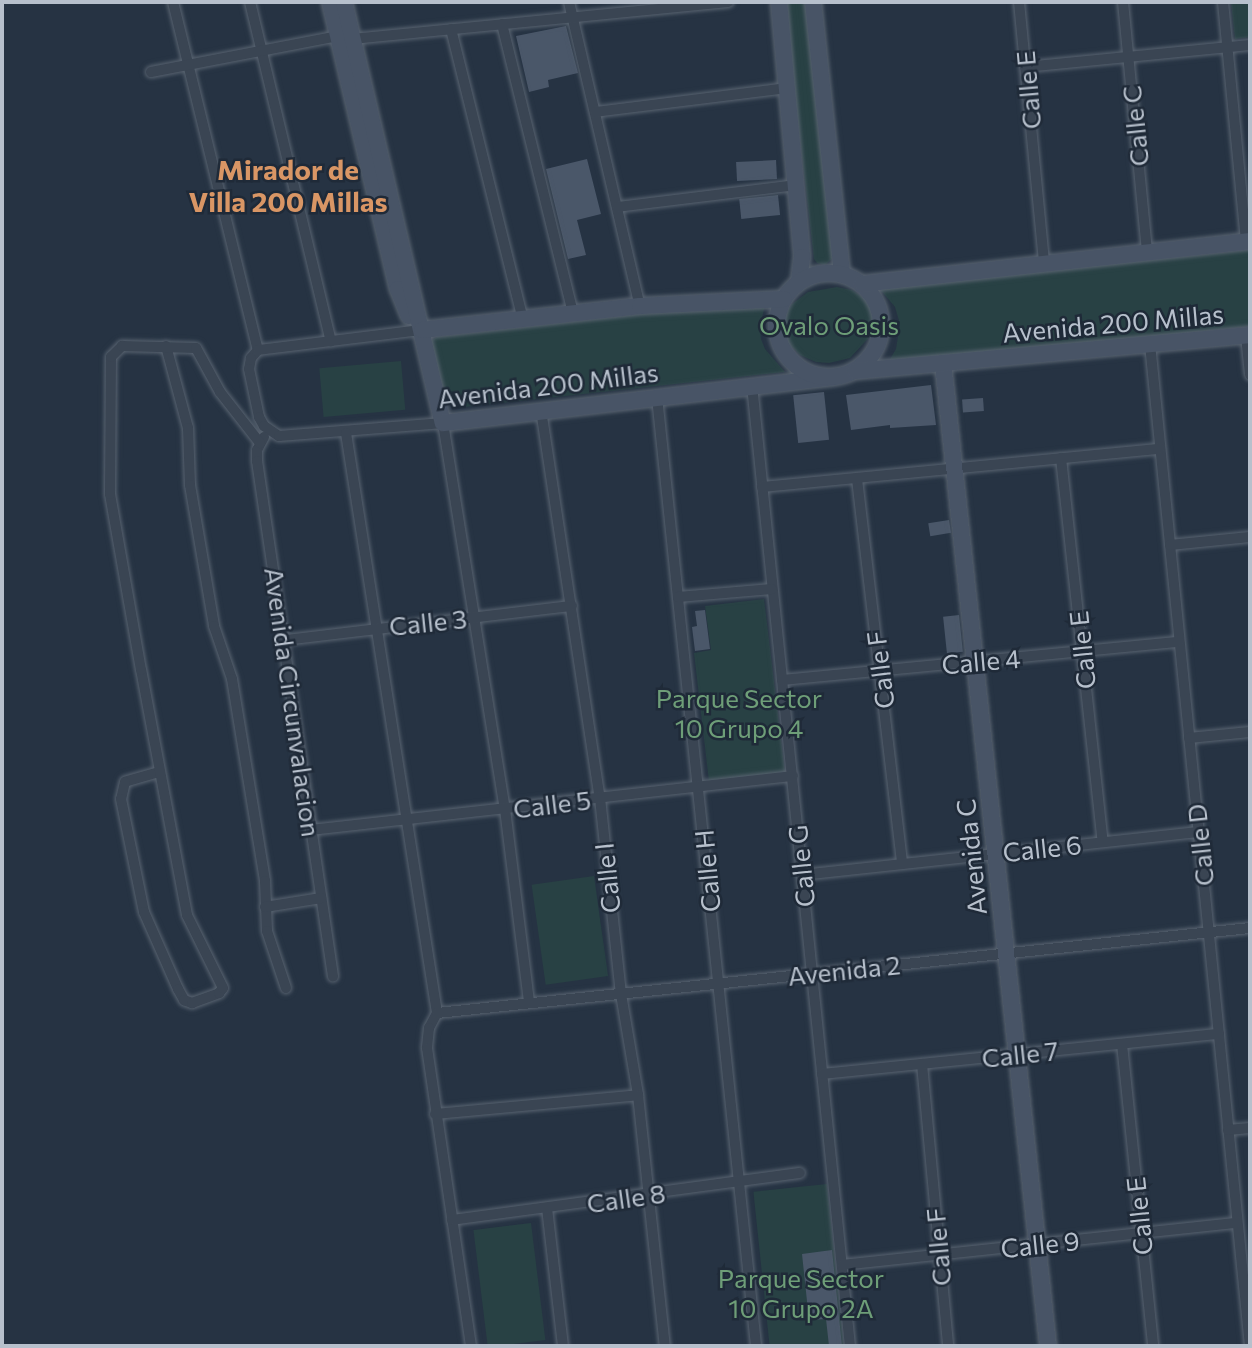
<!DOCTYPE html>
<html>
<head>
<meta charset="utf-8">
<style>
	body { margin:0 }
	#map { position:relative; width:1252px; height:1348px; overflow:hidden; background:#263343; font-family:Commissioner,sans-serif }
	div>[style] { position:absolute }
	[style*='--x'] { left:calc(var(--x)*1px); top:calc(var(--y)*1px); width:calc(var(--w)*1px); rotate:calc(var(--a)*1deg) }
	.green>* { inset:0; background:#284144; transform-origin:0 0 }
	.building>* { inset:0; background:#4a5769; transform-origin:0 0 }
	.roads { filter:drop-shadow(0 0 2px #586370) drop-shadow(0 0 2px #586370) }
	.street>* { height:10px; margin:-5px; padding:0 5px; transform-origin:5px; border-radius:5px; background:#3a4553 }
	.secondary>* { height:16px; margin:-8px; padding:0 8px; transform-origin:8px; border-radius:8px; background:#485466 }
	.secondary>.ring { margin:-8px; padding:0; box-sizing:content-box; background:none; border:16px solid #485466; border-radius:50% }
	span { translate:-50% -50%; white-space:nowrap; text-align:center; line-height:1.15; -webkit-text-stroke:5px #1f2a38; paint-order:stroke }
	.street-label { font-size:26px; color:#b7c0cc }
	.park-label { font-size:26px; color:#6e9e78 }
	.neighbourhood-label { font-size:28px; color:#d99665; font-weight:700 }
	.frame { position:absolute; inset:0; border:4px solid #b7c0cc; pointer-events:none }
</style>
</head>
<body>
<div id="map">
	<div class="green">
		<i style="clip-path:polygon(784px 2px,806px 2px,834px 257px,825px 265px,817px 263px,814px 259px)"></i>
		<i style="clip-path:polygon(1231px 2px,1250px 2px,1250px 37px,1235px 39px)"></i>
		<i style="clip-path:polygon(1250px 250px,1250px 326px,887px 364px,896px 349px,900px 324px,895px 307px,879px 288px)"></i>
		<i style="clip-path:polygon(837px 287px,852px 290px,870px 302px,875px 312px,875px 331px,850px 358px,829px 363px,816px 362px,800px 355px,787px 342px,783px 333px,784px 317px,792px 304px,808px 292px)"></i>
		<i style="clip-path:polygon(766px 300px,760px 327px,761px 339px,765px 349px,785px 372px,456px 408px,448px 403px,430px 349px,431px 341px,437px 337px)"></i>
		<i style="left:401px;top:361px;width:49px;height:82px;rotate:85deg"></i>
		<i style="clip-path:polygon(764px 599px,785px 772px,709px 781px,694px 653px,711px 650px,705px 606px)"></i>
		<i style="left:594px;top:876px;width:101px;height:63px;rotate:82deg"></i>
		<i style="left:827px;top:1184px;width:163px;height:74px;rotate:84deg"></i>
		<i style="left:531px;top:1223px;width:118px;height:58px;rotate:83deg"></i>
	</div>
	<div class="building">
		<i style="clip-path:polygon(566px 26px,578px 73px,548px 80px,549px 87px,529px 92px,516px 36px)"></i>
		<i style="clip-path:polygon(587px 159px,601px 214px,577px 220px,586px 255px,568px 259px,546px 169px)"></i>
		<i style="left:776px;top:160px;width:19px;height:40px;rotate:87deg"></i>
		<i style="left:778px;top:195px;width:20px;height:39px;rotate:84deg"></i>
		<i style="clip-path:polygon(931px 385px,936px 425px,890px 428px,890px 425px,851px 430px,846px 395px)"></i>
		<i style="left:824px;top:392px;width:48px;height:31px;rotate:84deg"></i>
		<i style="left:983px;top:398px;width:13px;height:21px;rotate:86deg"></i>
		<i style="left:949px;top:520px;width:13px;height:21px;rotate:81deg"></i>
		<i style="clip-path:polygon(705px 610px,710px 649px,695px 651px,692px 627px,697px 626px,695px 611px)"></i>
		<i style="left:959px;top:615px;width:37px;height:16px;rotate:84deg"></i>
		<i style="clip-path:polygon(832px 1250px,842px 1346px,829px 1346px,826px 1319px,809px 1320px,802px 1254px)"></i>
	</div>
	<div class="roads">
		<div class="street">
			<i style="--x:173;--y:2;--w:358;--a:76.3"></i>
			<i style="--x:250;--y:2;--w:349;--a:76.6"></i>
			<i style="--x:569;--y:2;--w:312;--a:76.9"></i>
			<i style="--x:1019;--y:2;--w:262;--a:84.5"></i>
			<i style="--x:1123;--y:2;--w:250;--a:84.5"></i>
			<i style="--x:1223;--y:2;--w:240;--a:84.5"></i>
			<i style="--x:502;--y:24;--w:299;--a:76.2"></i>
			<i style="--x:451;--y:29;--w:299;--a:76.1"></i>
			<i style="--x:352;--y:39;--w:378;--a:-5.6"></i>
			<i style="--x:1025;--y:67;--w:226;--a:-5.6"></i>
			<i style="--x:151;--y:72;--w:190;--a:-10.9"></i>
			<i style="--x:595;--y:112;--w:193;--a:-7.1"></i>
			<i style="--x:617;--y:207;--w:180;--a:-7"></i>
			<i style="--x:1246;--y:336;--w:39;--a:84"></i>
			<i style="--x:1150;--y:344;--w:1007;--a:84.3"></i>
			<i style="--x:166;--y:346;--w:85;--a:75"></i>
			<i style="--x:188;--y:428;--w:57;--a:88"></i>
			<i style="--x:190;--y:485;--w:143;--a:80.3"></i>
			<i style="--x:214;--y:626;--w:56;--a:71.2"></i>
			<i style="--x:232;--y:679;--w:205;--a:80.7"></i>
			<i style="--x:265;--y:881;--w:50;--a:87.7"></i>
			<i style="--x:267;--y:931;--w:60;--a:71.6"></i>
			<i style="--x:258;--y:350;--w:11;--a:131"></i>
			<i style="--x:251;--y:358;--w:11;--a:100"></i>
			<i style="--x:249;--y:369;--w:49;--a:78.2"></i>
			<i style="--x:259;--y:417;--w:10;--a:61"></i>
			<i style="--x:264;--y:426;--w:18;--a:34"></i>
			<i style="--x:279;--y:436;--w:165;--a:-4.5"></i>
			<i style="--x:443;--y:423;--w:391;--a:80.9"></i>
			<i style="--x:505;--y:809;--w:193;--a:82.9"></i>
			<i style="--x:258;--y:350;--w:165;--a:-7"></i>
			<i style="--x:752;--y:385;--w:966;--a:84.18"></i>
			<i style="--x:657;--y:397;--w:954;--a:84.04"></i>
			<i style="--x:541;--y:410;--w:392;--a:81.4"></i>
			<i style="--x:600;--y:798;--w:197;--a:83.9"></i>
			<i style="--x:621;--y:994;--w:102;--a:80.4"></i>
			<i style="--x:638;--y:1095;--w:252;--a:83.9"></i>
			<i style="--x:346;--y:433;--w:587;--a:81.08"></i>
			<i style="--x:437;--y:1013;--w:17;--a:118"></i>
			<i style="--x:429;--y:1028;--w:20;--a:96"></i>
			<i style="--x:427;--y:1048;--w:301;--a:81.6"></i>
			<i style="--x:264;--y:437;--w:15;--a:118"></i>
			<i style="--x:257;--y:450;--w:11;--a:90"></i>
			<i style="--x:257;--y:461;--w:521;--a:81.61"></i>
			<i style="--x:1061;--y:458;--w:386;--a:83.8"></i>
			<i style="--x:857;--y:479;--w:386;--a:83.3"></i>
			<i style="--x:762;--y:487;--w:400;--a:-5.5"></i>
			<i style="--x:1170;--y:545;--w:80;--a:-5.7"></i>
			<i style="--x:678;--y:597;--w:94;--a:-4.9"></i>
			<i style="--x:285;--y:640;--w:289;--a:-6.8"></i>
			<i style="--x:782;--y:680;--w:399;--a:-5.5"></i>
			<i style="--x:1189;--y:738;--w:61;--a:-5.6"></i>
			<i style="--x:159;--y:772;--w:35;--a:164"></i>
			<i style="--x:125;--y:782;--w:17;--a:103"></i>
			<i style="--x:121;--y:799;--w:115;--a:78.5"></i>
			<i style="--x:144;--y:912;--w:84;--a:66.2"></i>
			<i style="--x:178;--y:989;--w:13;--a:61"></i>
			<i style="--x:184;--y:1000;--w:9;--a:21"></i>
			<i style="--x:192;--y:1003;--w:29;--a:-20"></i>
			<i style="--x:219;--y:993;--w:6;--a:-51"></i>
			<i style="--x:223;--y:988;--w:81;--a:-116.3"></i>
			<i style="--x:187;--y:915;--w:249;--a:-100.6"></i>
			<i style="--x:141;--y:670;--w:179;--a:-100"></i>
			<i style="--x:110;--y:494;--w:137;--a:-89.6"></i>
			<i style="--x:111;--y:357;--w:16;--a:-45"></i>
			<i style="--x:122;--y:346;--w:74;--a:1.5"></i>
			<i style="--x:196;--y:348;--w:50;--a:61.4"></i>
			<i style="--x:220;--y:392;--w:65;--a:51.9"></i>
			<i style="--x:311;--y:830;--w:485;--a:-6.4"></i>
			<i style="--x:802;--y:875;--w:398;--a:-6.2"></i>
			<i style="--x:265;--y:907;--w:57;--a:-9.1"></i>
			<i style="--x:437;--y:1013;--w:817;--a:-5.97"></i>
			<i style="--x:1122;--y:1044;--w:304;--a:84.1"></i>
			<i style="--x:922;--y:1064;--w:283;--a:84.7"></i>
			<i style="--x:822;--y:1074;--w:399;--a:-5.8"></i>
			<i style="--x:435;--y:1114;--w:204;--a:-5.3"></i>
			<i style="--x:1228;--y:1130;--w:22;--a:-5"></i>
			<i style="--x:547;--y:1208;--w:139;--a:83.4"></i>
			<i style="--x:452;--y:1220;--w:351;--a:-7.7"></i>
			<i style="--x:842;--y:1265;--w:397;--a:-6.1"></i>
		</div>
		<div class="secondary">
			<i style="--x:330;--y:2;--w:295;--a:76.7"></i>
			<i style="--x:398;--y:289;--w:29;--a:68"></i>
			<i style="--x:344;--y:2;--w:432;--a:76.8"></i>
			<i style="--x:443;--y:423;--w:393;--a:-6.7"></i>
			<i style="--x:779;--y:2;--w:256;--a:84.8"></i>
			<i style="--x:802;--y:257;--w:25;--a:97"></i>
			<i style="--x:813;--y:2;--w:274;--a:83.9"></i>
			<i class="ring" style="left:777px;top:273px;width:88px;height:88px"></i>
			<i style="--x:862;--y:284;--w:390;--a:-6.3"></i>
			<i style="--x:422;--y:330;--w:219;--a:-6.3"></i>
			<i style="--x:640;--y:306;--w:144;--a:-2.8"></i>
			<i style="--x:943;--y:363;--w:989;--a:83.9"></i>
			<i style="--x:855;--y:371;--w:397;--a:-5.2"></i>
		</div>
	</div>
	<div class="street-label">
		<span style="left:1028px;top:90px;rotate:-95deg">Calle E</span>
		<span style="left:1135px;top:126px;rotate:-96deg">Calle C</span>
		<span style="left:1113px;top:323px;rotate:-5deg">Avenida 200 Millas</span>
		<span style="left:548px;top:385px;rotate:-7deg">Avenida 200 Millas</span>
		<span style="left:428px;top:622px;rotate:-6deg">Calle 3</span>
		<span style="left:1082px;top:650px;rotate:-96deg">Calle E</span>
		<span style="left:981px;top:661px;rotate:-5deg">Calle 4</span>
		<span style="left:880px;top:670px;rotate:-97deg">Calle F</span>
		<span style="left:293px;top:702px;rotate:82deg">Avenida Circunvalacion</span>
		<span style="left:552px;top:804px;rotate:-7deg">Calle 5</span>
		<span style="left:1200px;top:845px;rotate:-96deg">Calle D</span>
		<span style="left:1042px;top:848px;rotate:-6deg">Calle 6</span>
		<span style="left:971px;top:857px;rotate:-96deg">Avenida C</span>
		<span style="left:801px;top:866px;rotate:-96deg">Calle G</span>
		<span style="left:707px;top:871px;rotate:-95deg">Calle H</span>
		<span style="left:607px;top:878px;rotate:-96deg">Calle I</span>
		<span style="left:844px;top:970px;rotate:-6deg">Avenida 2</span>
		<span style="left:1020px;top:1054px;rotate:-6deg">Calle 7</span>
		<span style="left:626px;top:1198px;rotate:-8deg">Calle 8</span>
		<span style="left:1139px;top:1216px;rotate:-96deg">Calle E</span>
		<span style="left:1040px;top:1244px;rotate:-6deg">Calle 9</span>
		<span style="left:938px;top:1247px;rotate:-95deg">Calle F</span>
	</div>
	<div class="park-label">
		<span style="left:829px;top:325px">Ovalo Oasis</span>
		<span style="left:739px;top:713px">Parque Sector<br>10 Grupo 4</span>
		<span style="left:801px;top:1293px">Parque Sector<br>10 Grupo 2A</span>
	</div>
	<div class="neighbourhood-label">
		<span style="left:288px;top:185px">Mirador de<br>Villa 200 Millas</span>
	</div>
	<div class="frame"></div>
</div>
</body>
</html>
